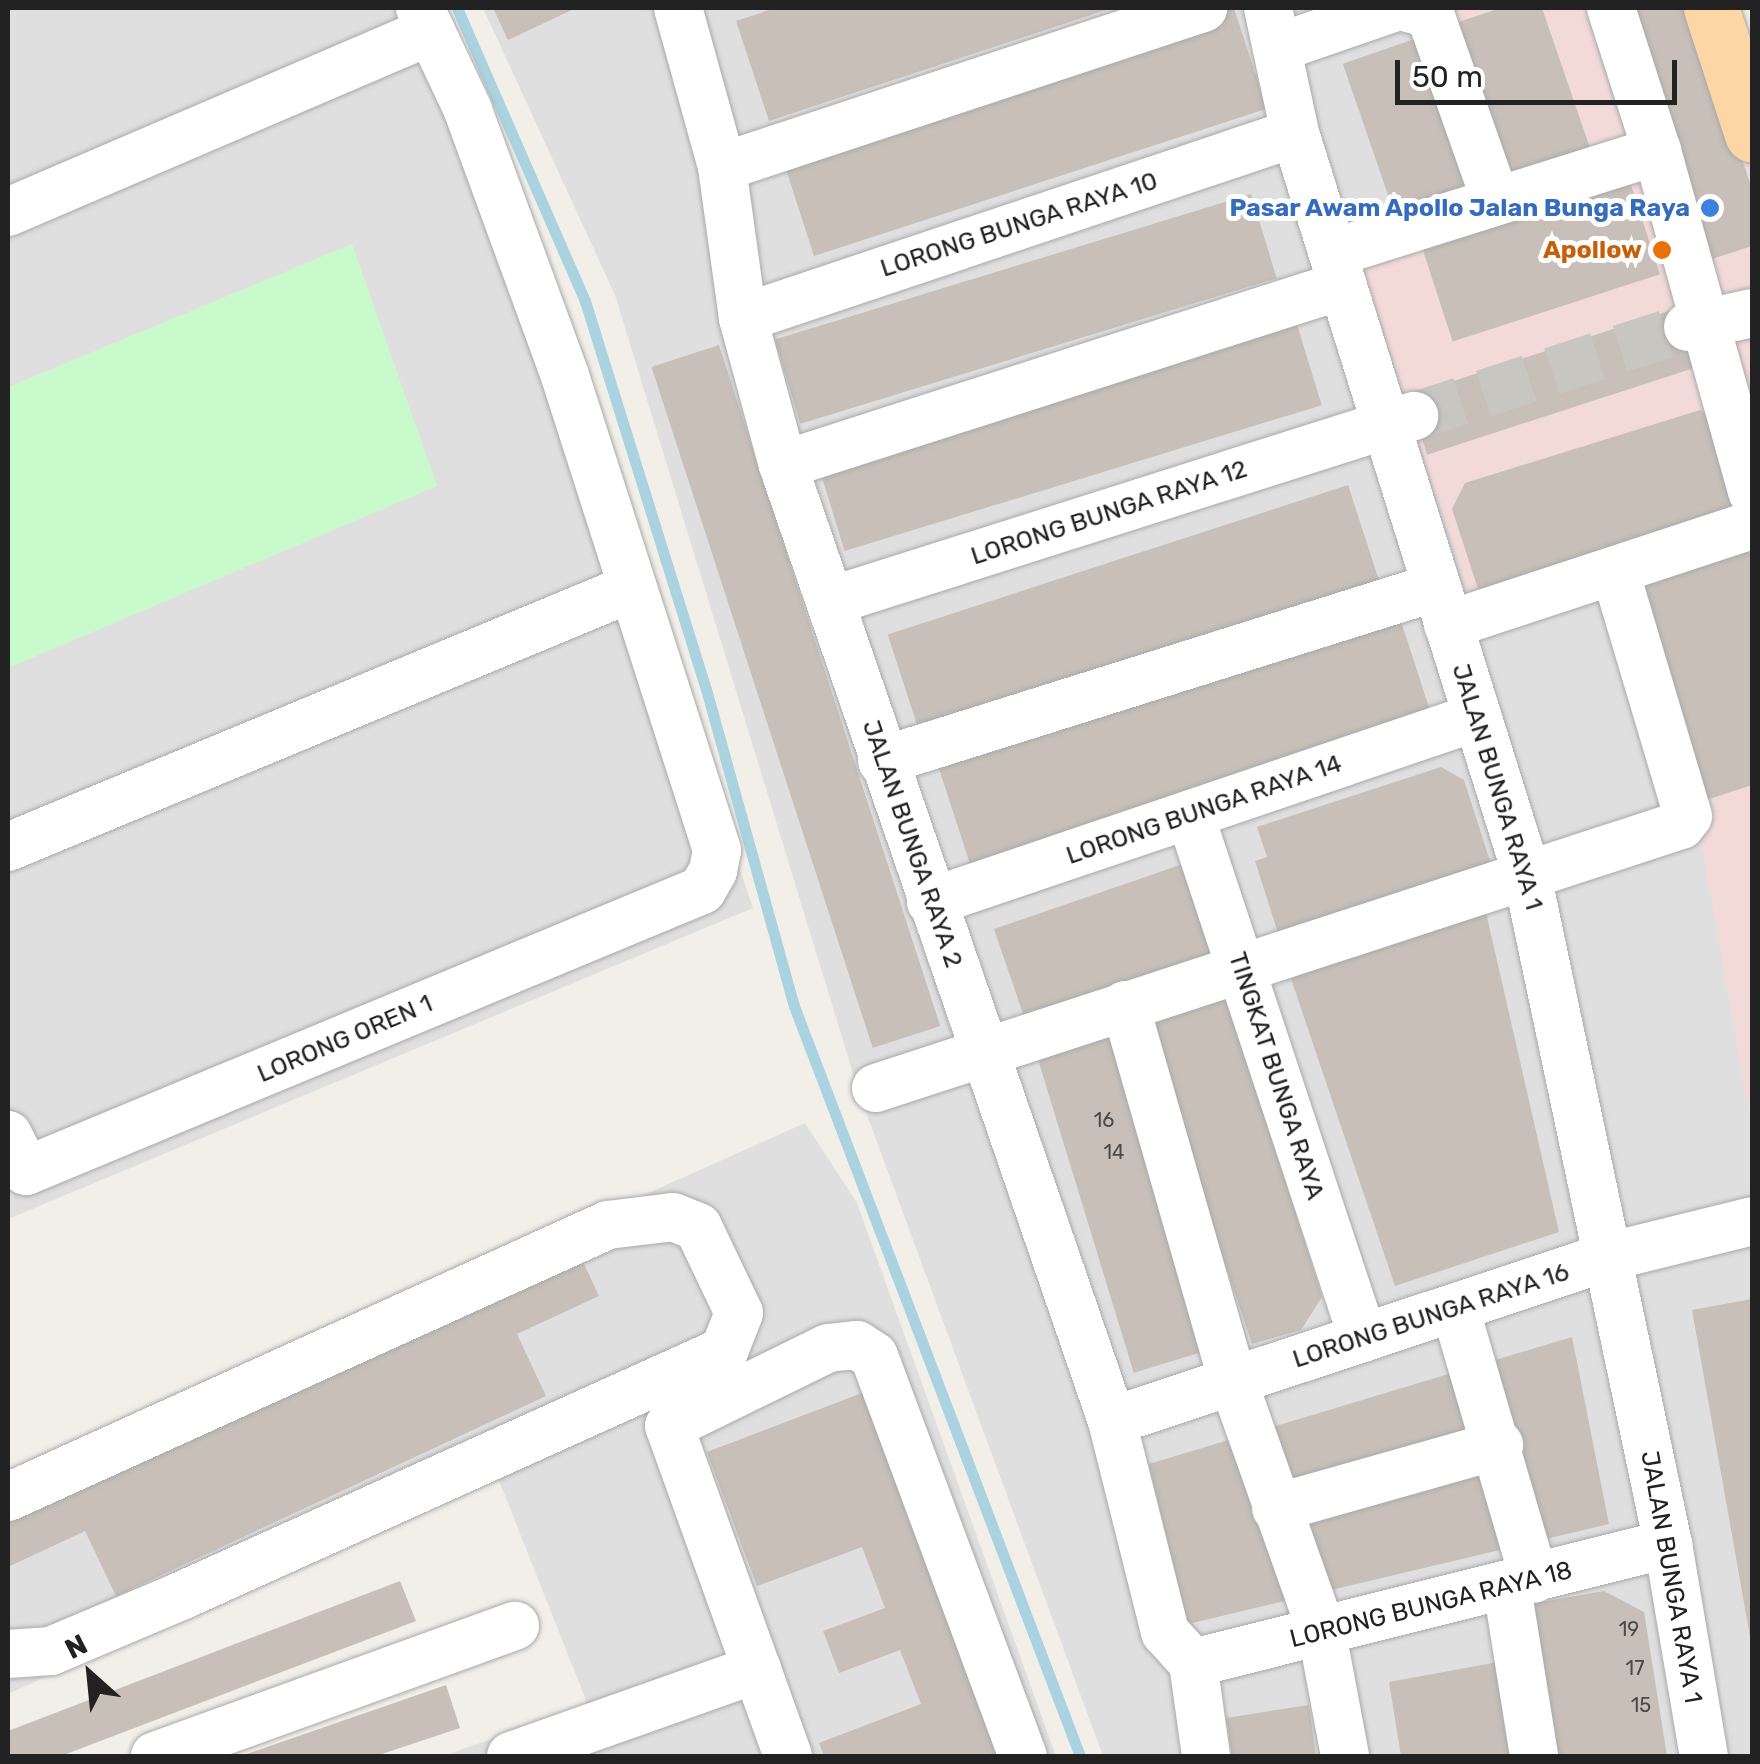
<!DOCTYPE html>
<html>
<head>
<meta charset="utf-8">
<style>
	body { margin:0 }
	#map { position:relative; width:1760px; height:1764px; overflow:hidden; background:#f2efe9; font-family:Rubik,sans-serif }
	div>[style] { position:absolute }
	[style*='--x'] { left:calc(var(--x)*1px); top:calc(var(--y)*1px); width:calc(var(--w)*1px); rotate:calc(var(--a)*1deg) }
	.residential>* { inset:0; background:#e0dfdf }
	.commercial>* { inset:0; background:#f2dad9 }
	.park>* { inset:0; background:#c8facc }
	.stream>* { height:11px; margin:-5.5px; padding:0 5.5px; transform-origin:5.5px; border-radius:5.5px; background:#aad3df }
	.building>* { inset:0; background:#c7bfb8; transform-origin:0 0 }
	.minor-tunnel>* { height:48px; margin-top:-24px; transform-origin:0; background:repeating-linear-gradient(90deg,#c8c6c1 0 48px,transparent 0 72px) }
	.roads { filter:drop-shadow(0 0 2px #a9a9a9) drop-shadow(0 0 2px #a9a9a9) }
	.minor>* { height:48px; margin:-24px; padding:0 24px; transform-origin:24px; border-radius:24px; background:#fff }
	.major>* { height:55px; margin:-27.5px; padding:0 27.5px; transform-origin:27.5px; border-radius:27.5px; background:#fcd6a4 }
	.dots>* { width:28px; height:28px; translate:-50% -50%; box-sizing:border-box; border:5px solid #fff; border-radius:50% }
	span { translate:-50% -50%; white-space:nowrap; text-align:center; line-height:1.15; -webkit-text-stroke:10px #fff; paint-order:stroke }
	.number-label { font-size:20px; color:#4b4948 }
	.number-label span { -webkit-text-stroke-width:0 }
	.shop-label { font-size:25px; color:#366cbe; font-weight:700 }
	.right { translate:-100% -50%; text-align:right }
	.street-label { font-size:25px; color:#222 }
	.food-label { font-size:25px; color:#c56008; font-weight:700 }
	.frame { position:absolute; inset:0; border:10px solid #222; pointer-events:none }
	.north { position:absolute; left:40px; top:1624px; width:100px; height:100px; -webkit-text-stroke:8px #fff; paint-order:stroke; rotate:333deg; font-size:28px; font-weight:700; line-height:40px; text-align:center; color:#222 }
	.north::after { content:''; display:block; margin:auto; width:35px; height:45px; background:#222; clip-path:polygon(50% 0,100% 100%,50% 72%,0 100%) }
	.scale { position:absolute; left:1395px; top:60px; width:282px; height:45px; box-sizing:border-box; border:5px solid #222; border-top:0; padding-left:12px; font-size:30px; line-height:35px; white-space:nowrap; color:#222; -webkit-text-stroke:8px #fff; paint-order:stroke }
</style>
</head>
<body>
<div id="map">
	<div class="residential">
		<i style="clip-path:polygon(8px 8px,447px 8px,476px 75px,753px 908px,8px 1219px)"></i>
		<i style="clip-path:polygon(483px 8px,1604px 8px,1656px 294px,1397px 371px,1752px 458px,1752px 1756px,1103px 1756px,860px 1096px,615px 295px)"></i>
		<i style="clip-path:polygon(805px 1123px,857px 1203px,1056px 1756px,443px 1756px,588px 1705px,496px 1473px,8px 1694px,8px 1479px)"></i>
	</div>
	<div class="commercial">
		<i style="clip-path:polygon(1442px 8px,1704px 8px,1752px 158px,1752px 1130px,1700px 835px,1620px 585px,1482px 633px,1359px 261px,1517px 208px)"></i>
	</div>
	<div class="park">
		<i style="clip-path:polygon(352px 244px,437px 486px,8px 668px,8px 387px)"></i>
	</div>
	<div class="stream">
		<i style="--x:457;--y:8;--w:320;--a:66.4"></i>
		<i style="--x:585;--y:301;--w:406;--a:72.7"></i>
		<i style="--x:706;--y:689;--w:329;--a:74.5"></i>
		<i style="--x:794;--y:1006;--w:803;--a:69.13"></i>
	</div>
	<div class="building">
		<i style="clip-path:polygon(493px 8px,576px 8px,508px 40px)"></i>
		<i style="clip-path:polygon(775px 8px,1112px 8px,769px 121px,736px 21px)"></i>
		<i style="left:1234px;top:8px;width:106px;height:476px;rotate:72deg"></i>
		<i style="clip-path:polygon(1501px 8px,1542px 8px,1590px 148px,1507px 176px,1455px 23px)"></i>
		<i style="clip-path:polygon(1625px 8px,1692px 8px,1752px 189px,1752px 246px,1712px 259px)"></i>
		<i style="left:1426px;top:35px;width:162px;height:88px;rotate:71deg"></i>
		<i style="left:1630px;top:182px;width:97px;height:218px;rotate:72deg"></i>
		<i style="left:1251px;top:194px;width:88px;height:498px;rotate:73deg"></i>
		<i style="left:1681px;top:307px;width:62px;height:287px;rotate:72deg"></i>
		<i style="left:1296px;top:321px;width:88px;height:499px;rotate:73deg"></i>
		<i style="left:719px;top:345px;width:716px;height:71px;rotate:72deg"></i>
		<i style="clip-path:polygon(1700px 410px,1722px 423px,1750px 515px,1480px 595px,1452px 509px,1465px 483px)"></i>
		<i style="left:1348px;top:485px;width:108px;height:484px;rotate:72deg"></i>
		<i style="clip-path:polygon(1752px 538px,1752px 785px,1694px 804px,1627px 582px)"></i>
		<i style="left:1399px;top:615px;width:108px;height:485px;rotate:72deg"></i>
		<i style="clip-path:polygon(1441px 767px,1464px 780px,1491px 864px,1278px 933px,1255px 861px,1267px 857px,1257px 827px)"></i>
		<i style="left:1183px;top:864px;width:97px;height:200px;rotate:71deg"></i>
		<i style="clip-path:polygon(1485px 908px,1559px 1232px,1395px 1286px,1287px 967px)"></i>
		<i style="clip-path:polygon(1228px 999px,1322px 1297px,1301px 1330px,1252px 1344px,1144px 1022px)"></i>
		<i style="left:1122px;top:1023px;width:338px;height:91px;rotate:73deg"></i>
		<i style="clip-path:polygon(578px 1251px,599px 1296px,517px 1334px,546px 1396px,116px 1596px,85px 1531px,8px 1567px,8px 1517px)"></i>
		<i style="clip-path:polygon(1752px 1299px,1752px 1642px,1751px 1642px,1692px 1310px)"></i>
		<i style="clip-path:polygon(1572px 1337px,1609px 1524px,1188px 1624px,1149px 1464px)"></i>
		<i style="clip-path:polygon(870px 1390px,1008px 1756px,824px 1756px,819px 1743px,921px 1704px,900px 1650px,839px 1673px,823px 1631px,885px 1608px,862px 1547px,757px 1586px,707px 1452px)"></i>
		<i style="clip-path:polygon(400px 1581px,416px 1621px,61px 1756px,8px 1756px,8px 1731px)"></i>
		<i style="clip-path:polygon(1604px 1591px,1644px 1612px,1667px 1756px,1544px 1756px,1518px 1606px)"></i>
		<i style="clip-path:polygon(1509px 1660px,1523px 1756px,1401px 1756px,1389px 1682px)"></i>
		<i style="clip-path:polygon(446px 1685px,460px 1728px,376px 1756px,241px 1756px)"></i>
		<i style="clip-path:polygon(1309px 1705px,1316px 1756px,1232px 1756px,1226px 1718px)"></i>
	</div>
	<div class="minor-tunnel">
		<i style="--x:1415;--y:416;--w:287;--a:-18.1"></i>
	</div>
	<div class="roads">
		<div class="minor">
			<i style="--x:678;--y:8;--w:165;--a:74.5"></i>
			<i style="--x:722;--y:167;--w:152;--a:82.1"></i>
			<i style="--x:743;--y:318;--w:152;--a:74.8"></i>
			<i style="--x:783;--y:465;--w:1011;--a:71.01"></i>
			<i style="--x:1112;--y:1421;--w:218;--a:75.9"></i>
			<i style="--x:1165;--y:1632;--w:42;--a:47.9"></i>
			<i style="--x:1268;--y:8;--w:128;--a:77.8"></i>
			<i style="--x:1295;--y:133;--w:777;--a:72.64"></i>
			<i style="--x:1527;--y:875;--w:684;--a:78.1"></i>
			<i style="--x:1668;--y:1544;--w:215;--a:80.4"></i>
			<i style="--x:1408;--y:8;--w:23;--a:15"></i>
			<i style="--x:1430;--y:14;--w:198;--a:70.6"></i>
			<i style="--x:1611;--y:8;--w:150;--a:72.2"></i>
			<i style="--x:1277;--y:48;--w:123;--a:-19"></i>
			<i style="--x:722;--y:167;--w:507;--a:-18.29"></i>
			<i style="--x:8;--y:212;--w:460;--a:-23.2"></i>
			<i style="--x:1333;--y:253;--w:340;--a:-17.5"></i>
			<i style="--x:1657;--y:151;--w:354;--a:74.4"></i>
			<i style="--x:743;--y:318;--w:582;--a:-18.53"></i>
			<i style="--x:1688;--y:327;--w:66;--a:-12.3"></i>
			<i style="--x:783;--y:465;--w:588;--a:-17.82"></i>
			<i style="--x:831;--y:601;--w:612;--a:-17.61"></i>
			<i style="--x:1448;--y:625;--w:320;--a:-18.2"></i>
			<i style="--x:882;--y:761;--w:581;--a:-17.44"></i>
			<i style="--x:1190;--y:815;--w:551;--a:71.7"></i>
			<i style="--x:8;--y:847;--w:672;--a:-22.56"></i>
			<i style="--x:931;--y:902;--w:576;--a:-18.72"></i>
			<i style="--x:1125;--y:1005;--w:391;--a:74"></i>
			<i style="--x:1233;--y:1381;--w:267;--a:70.5"></i>
			<i style="--x:1322;--y:1633;--w:125;--a:79.4"></i>
			<i style="--x:876;--y:1088;--w:847;--a:-18.09"></i>
			<i style="--x:1681;--y:825;--w:11;--a:-52"></i>
			<i style="--x:1688;--y:816;--w:256;--a:-106.6"></i>
			<i style="--x:8;--y:1135;--w:40;--a:63.4"></i>
			<i style="--x:26;--y:1171;--w:732;--a:-22.57"></i>
			<i style="--x:702;--y:890;--w:22;--a:-60"></i>
			<i style="--x:713;--y:871;--w:21;--a:-79"></i>
			<i style="--x:717;--y:850;--w:501;--a:-107.78"></i>
			<i style="--x:564;--y:373;--w:280;--a:-110.1"></i>
			<i style="--x:468;--y:110;--w:113;--a:-115.2"></i>
			<i style="--x:1455;--y:1308;--w:282;--a:73.7"></i>
			<i style="--x:1112;--y:1421;--w:521;--a:-18.33"></i>
			<i style="--x:1607;--y:1257;--w:149;--a:-13.9"></i>
			<i style="--x:8;--y:1497;--w:659;--a:-24.39"></i>
			<i style="--x:608;--y:1225;--w:65;--a:-7"></i>
			<i style="--x:673;--y:1217;--w:27;--a:22"></i>
			<i style="--x:698;--y:1227;--w:95;--a:64.5"></i>
			<i style="--x:739;--y:1313;--w:41;--a:111.5"></i>
			<i style="--x:724;--y:1351;--w:596;--a:155.72"></i>
			<i style="--x:181;--y:1596;--w:141;--a:157.1"></i>
			<i style="--x:51;--y:1651;--w:43;--a:176"></i>
			<i style="--x:1276;--y:1508;--w:232;--a:-15.8"></i>
			<i style="--x:1507;--y:1587;--w:171;--a:80.9"></i>
			<i style="--x:1193;--y:1663;--w:490;--a:-14.1"></i>
			<i style="--x:1193;--y:1663;--w:94;--a:82"></i>
			<i style="--x:155;--y:1756;--w:383;--a:-19.9"></i>
			<i style="--x:511;--y:1756;--w:261;--a:-19.5"></i>
			<i style="--x:788;--y:1756;--w:351;--a:-109.8"></i>
			<i style="--x:669;--y:1426;--w:177;--a:-26.1"></i>
			<i style="--x:828;--y:1348;--w:29;--a:-6"></i>
			<i style="--x:857;--y:1345;--w:20;--a:33"></i>
			<i style="--x:874;--y:1356;--w:427;--a:69.6"></i>
		</div>
		<div class="major">
			<i style="--x:1711;--y:8;--w:133;--a:72"></i>
		</div>
	</div>
	<div class="dots">
		<i style="left:1710px;top:208px;background:#3f7fe0"></i>
		<i style="left:1662px;top:250px;background:#e8710a"></i>
	</div>
	<div class="number-label">
		<span style="left:1104px;top:1120px">16</span>
		<span style="left:1114px;top:1152px">14</span>
		<span style="left:1629px;top:1629px">19</span>
		<span style="left:1635px;top:1668px">17</span>
		<span style="left:1641px;top:1705px">15</span>
	</div>
	<div class="shop-label">
		<span class="right" style="left:1690px;top:208px">Pasar Awam Apollo Jalan Bunga Raya</span>
	</div>
	<div class="street-label">
		<span style="left:1019px;top:225px;rotate:-18deg">LORONG BUNGA RAYA 10</span>
		<span style="left:1109px;top:513px;rotate:-18deg">LORONG BUNGA RAYA 12</span>
		<span style="left:1497px;top:787px;rotate:73deg">JALAN BUNGA RAYA 1</span>
		<span style="left:1204px;top:810px;rotate:-19deg">LORONG BUNGA RAYA 14</span>
		<span style="left:912px;top:844px;rotate:71deg">JALAN BUNGA RAYA 2</span>
		<span style="left:345px;top:1039px;rotate:-23deg">LORONG OREN 1</span>
		<span style="left:1276px;top:1076px;rotate:72deg">TINGKAT BUNGA RAYA</span>
		<span style="left:1431px;top:1316px;rotate:-18deg">LORONG BUNGA RAYA 16</span>
		<span style="left:1671px;top:1577px;rotate:80deg">JALAN BUNGA RAYA 1</span>
		<span style="left:1431px;top:1605px;rotate:-14deg">LORONG BUNGA RAYA 18</span>
	</div>
	<div class="food-label">
		<span class="right" style="left:1642px;top:250px">Apollow</span>
	</div>
	<div class="frame"></div>
	<div class="north">N</div>
	<div class="scale">50 m</div>
</div>
</body>
</html>
